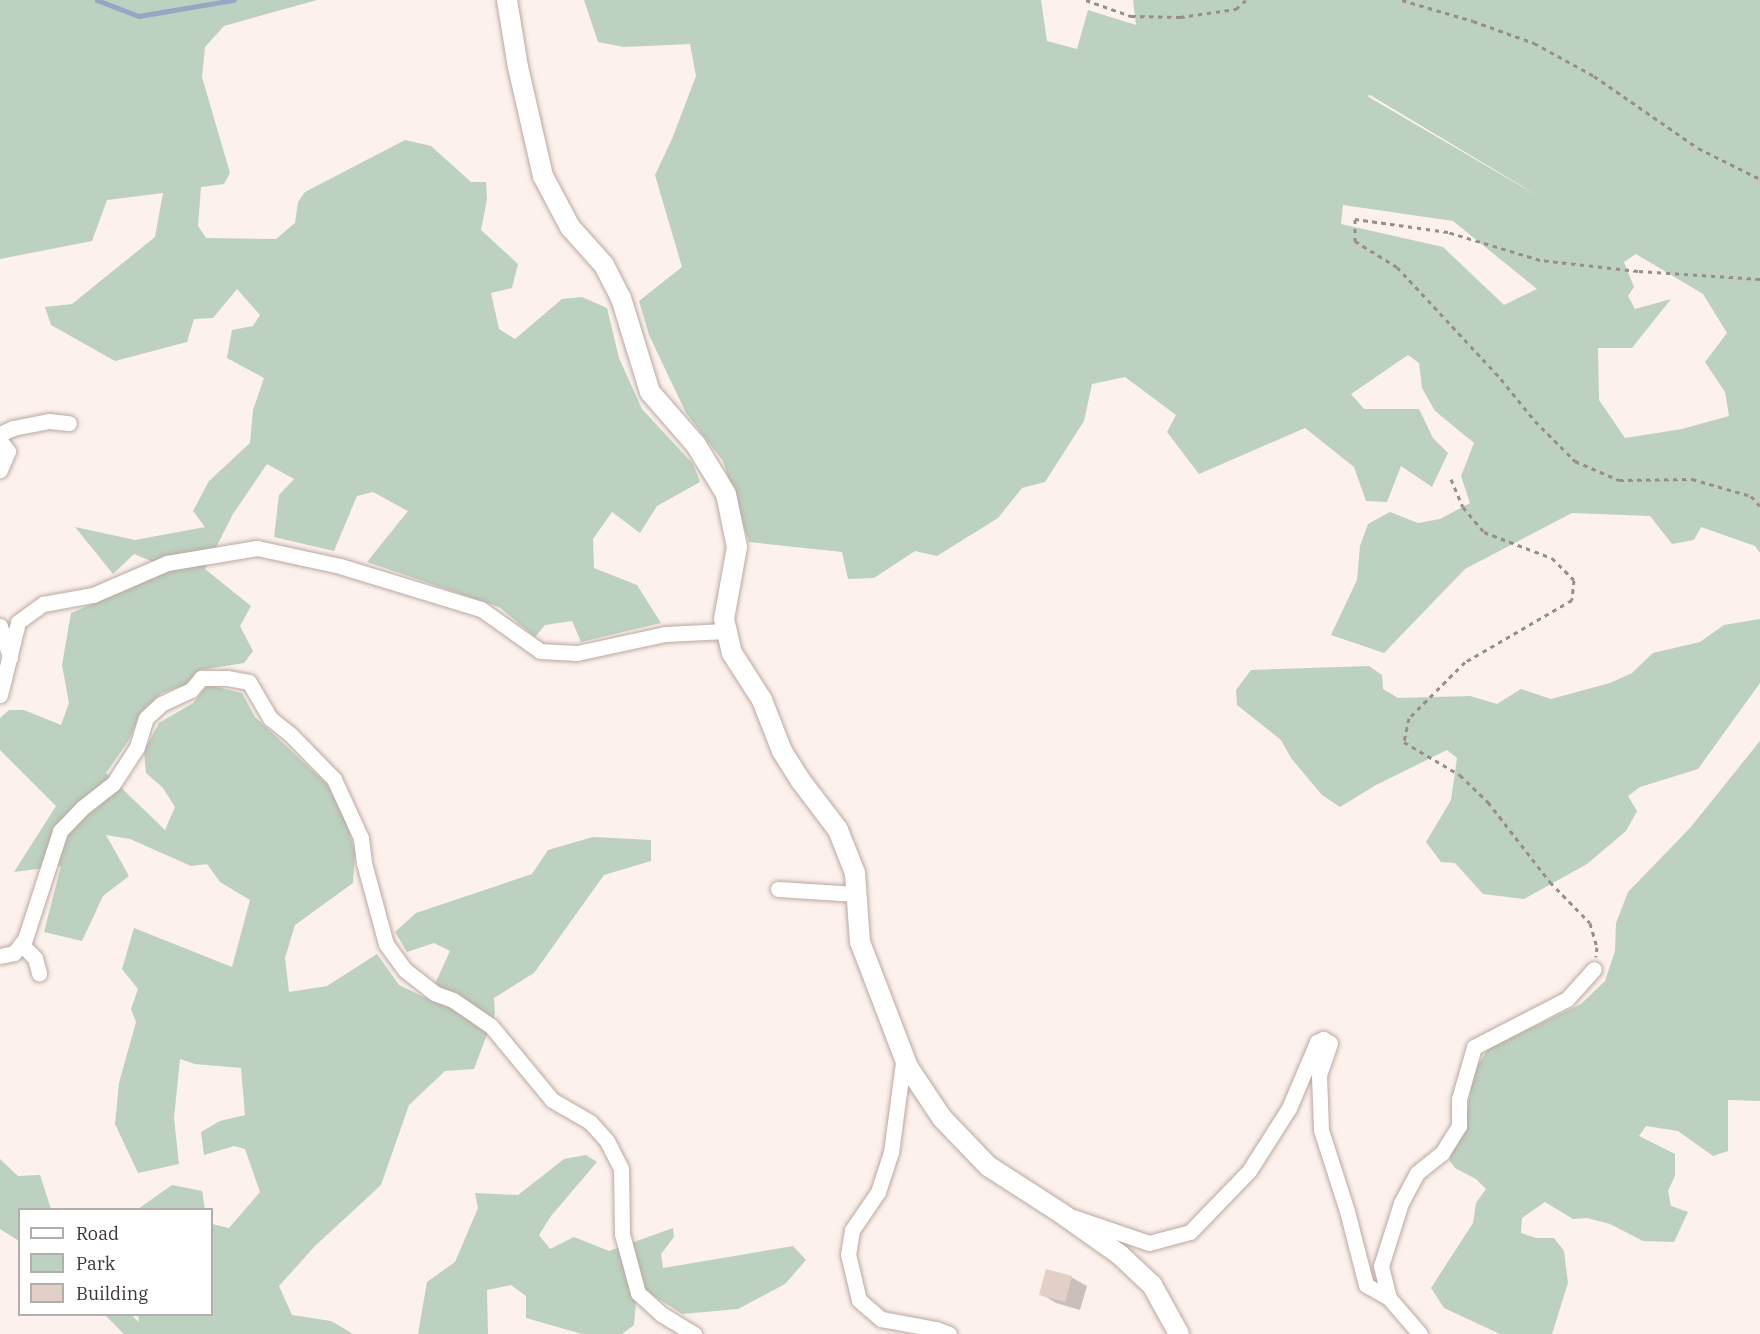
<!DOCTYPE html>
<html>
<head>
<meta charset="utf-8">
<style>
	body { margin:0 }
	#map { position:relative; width:1760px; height:1334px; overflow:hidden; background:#fcf1ec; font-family:"IBM Plex Serif",serif }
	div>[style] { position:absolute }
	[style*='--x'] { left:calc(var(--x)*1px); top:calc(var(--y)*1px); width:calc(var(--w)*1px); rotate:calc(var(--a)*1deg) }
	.green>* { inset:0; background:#bcd1bf }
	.shadow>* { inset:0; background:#0003 }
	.stream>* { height:4.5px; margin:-2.25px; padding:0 2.25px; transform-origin:2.25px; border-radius:2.25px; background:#96a6c3 }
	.building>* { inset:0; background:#e2cfc8; transform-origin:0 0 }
	.path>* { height:3px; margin-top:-1.5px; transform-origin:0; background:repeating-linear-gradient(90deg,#978e8a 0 4.5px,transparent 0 9px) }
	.roads { filter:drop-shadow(0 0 2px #baa8a1) drop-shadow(0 0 2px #baa8a1) }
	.minor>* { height:15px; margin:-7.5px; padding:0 7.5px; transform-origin:7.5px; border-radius:7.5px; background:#fff }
	.major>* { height:20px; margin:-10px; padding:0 10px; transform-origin:10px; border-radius:10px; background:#fff }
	span { translate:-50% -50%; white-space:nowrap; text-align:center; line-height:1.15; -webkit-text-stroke:5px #fff; paint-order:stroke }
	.legend { position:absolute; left:18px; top:1208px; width:195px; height:108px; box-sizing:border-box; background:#fff; border:2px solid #b1aead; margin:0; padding:8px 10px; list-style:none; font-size:18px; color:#3c3532 }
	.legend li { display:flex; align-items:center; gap:12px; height:30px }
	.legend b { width:30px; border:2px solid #b1aead }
</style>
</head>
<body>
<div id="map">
	<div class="green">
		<i style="clip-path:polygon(0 0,317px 0,224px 26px,205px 47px,202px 77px,230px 173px,224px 184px,201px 187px,198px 226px,206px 238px,276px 239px,295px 223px,298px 202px,305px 192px,405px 140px,431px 146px,471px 182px,486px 182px,487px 199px,481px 230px,518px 264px,512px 288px,491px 293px,499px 329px,515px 339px,562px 299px,582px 297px,607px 308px,619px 358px,642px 409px,693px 464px,700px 482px,657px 506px,640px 533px,612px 512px,593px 539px,594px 568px,637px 585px,661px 623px,581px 642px,572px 621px,545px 625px,535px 637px,499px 607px,367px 562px,408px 511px,373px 492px,357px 496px,334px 551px,274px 537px,279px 495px,294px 479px,267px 464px,233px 514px,205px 569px,251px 606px,240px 626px,253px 651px,244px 663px,201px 670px,188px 684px,162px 693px,141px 712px,129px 740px,106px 773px,165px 830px,175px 807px,163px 788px,146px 773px,144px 751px,159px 723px,193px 703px,208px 685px,242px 693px,255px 717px,327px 784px,347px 823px,355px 853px,353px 883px,295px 925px,285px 958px,289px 992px,327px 986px,377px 954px,399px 985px,428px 999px,450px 951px,434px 943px,407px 952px,395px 932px,416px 913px,532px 874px,548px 850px,593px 837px,651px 840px,651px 861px,604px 875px,534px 973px,494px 998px,495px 1013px,474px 1069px,445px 1071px,409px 1105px,381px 1185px,315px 1246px,279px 1286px,292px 1315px,331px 1321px,353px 1334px,124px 1334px,105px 1315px,131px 1315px,139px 1322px,138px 1315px,212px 1314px,212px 1224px,229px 1228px,260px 1192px,245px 1149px,234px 1146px,204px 1155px,201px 1132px,220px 1121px,245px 1115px,241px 1068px,195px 1064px,180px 1059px,174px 1118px,179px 1164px,138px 1173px,115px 1124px,119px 1083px,136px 1022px,131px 1009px,138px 989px,122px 969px,134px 928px,232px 967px,250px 900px,220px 882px,207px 864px,191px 866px,130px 839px,106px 835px,129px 876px,103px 896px,82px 941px,44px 932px,61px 866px,14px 872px,56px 806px,0 750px,0 718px,9px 710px,24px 710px,61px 725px,69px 703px,62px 665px,71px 613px,173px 570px,134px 554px,113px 574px,75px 527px,135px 540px,205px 527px,193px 511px,209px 481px,250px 443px,253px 410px,264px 378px,227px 358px,232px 330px,253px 326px,260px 315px,237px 289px,213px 318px,194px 319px,187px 342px,115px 361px,51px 325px,45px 307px,72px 304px,155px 237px,163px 193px,107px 200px,92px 241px,0 259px)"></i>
		<i style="clip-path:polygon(evenodd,584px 0,1041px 0,1047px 41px,1077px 49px,1088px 10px,1136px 25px,1133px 0,1760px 0,1760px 553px,1755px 546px,1701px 527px,1694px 540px,1672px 544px,1650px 516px,1572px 513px,1465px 569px,1384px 653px,1331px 635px,1357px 580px,1360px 546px,1368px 524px,1390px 512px,1418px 523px,1440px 519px,1470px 503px,1461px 476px,1474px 443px,1435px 411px,1422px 388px,1419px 363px,1408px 355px,1351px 394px,1364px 409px,1419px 409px,1433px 438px,1448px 453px,1432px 487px,1401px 466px,1387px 502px,1366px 501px,1354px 467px,1305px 428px,1199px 474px,1167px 432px,1176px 415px,1125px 377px,1092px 384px,1084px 421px,1045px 482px,1022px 488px,998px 518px,937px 556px,915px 551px,874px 578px,848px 579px,842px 552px,749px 542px,723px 461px,686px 413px,649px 335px,639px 301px,682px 267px,655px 175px,672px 139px,696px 76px,690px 44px,624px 47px,598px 42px,584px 0,1370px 95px,1550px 203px,1367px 96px,1370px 95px,584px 0,1343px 205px,1453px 221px,1537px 289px,1504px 305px,1443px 247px,1341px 224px,1343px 205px,584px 0,1636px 254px,1703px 294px,1727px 333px,1705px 362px,1725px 392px,1729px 416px,1682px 429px,1625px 438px,1599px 400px,1598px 348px,1632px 348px,1671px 299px,1635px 309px,1628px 296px,1634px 287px,1624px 262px,1636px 254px)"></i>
		<i style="clip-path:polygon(1760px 619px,1760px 683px,1698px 769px,1640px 787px,1628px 796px,1637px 811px,1626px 831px,1587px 864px,1524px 899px,1483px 894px,1455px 863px,1441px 862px,1426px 842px,1451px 800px,1457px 758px,1447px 750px,1376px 785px,1340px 807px,1322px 795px,1291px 758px,1281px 740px,1237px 705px,1236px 690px,1251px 670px,1369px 666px,1382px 675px,1383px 689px,1398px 698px,1470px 696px,1497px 704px,1521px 689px,1551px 699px,1610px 683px,1632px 673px,1653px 653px,1700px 642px,1724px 625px)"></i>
		<i style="clip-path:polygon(1760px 741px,1760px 1101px,1728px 1100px,1728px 1151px,1713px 1156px,1678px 1131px,1646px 1126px,1639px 1136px,1675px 1154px,1675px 1176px,1668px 1191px,1671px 1206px,1688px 1212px,1674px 1242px,1643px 1241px,1610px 1224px,1587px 1218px,1573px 1219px,1545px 1202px,1522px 1218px,1521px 1233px,1536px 1238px,1554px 1238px,1564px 1251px,1568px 1283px,1552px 1334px,1500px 1334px,1444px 1308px,1431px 1288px,1473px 1223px,1476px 1203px,1486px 1189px,1476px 1179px,1455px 1168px,1450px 1161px,1451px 1148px,1465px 1122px,1474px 1071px,1488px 1049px,1581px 1004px,1605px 981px,1615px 951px,1616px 923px,1628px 892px,1690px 828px)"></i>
		<i style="clip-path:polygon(586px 1155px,597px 1162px,551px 1216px,539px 1235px,550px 1249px,574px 1237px,609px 1251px,673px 1228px,674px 1237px,661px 1254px,663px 1268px,793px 1246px,806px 1260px,785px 1284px,738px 1309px,682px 1314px,651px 1294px,636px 1302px,634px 1325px,622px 1334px,582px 1334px,526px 1318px,526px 1296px,511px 1285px,487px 1290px,488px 1334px,418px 1334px,427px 1282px,455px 1262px,478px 1208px,475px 1193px,518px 1195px,564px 1159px)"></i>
		<i style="clip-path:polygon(0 1159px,18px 1176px,40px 1175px,51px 1209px,20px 1210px,19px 1241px,0 1229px)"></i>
		<i style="clip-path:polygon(172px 1185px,202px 1191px,205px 1209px,138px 1209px)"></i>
	</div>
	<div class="shadow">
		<i style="clip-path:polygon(1071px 1277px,1087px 1286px,1080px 1310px,1056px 1303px,1041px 1294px)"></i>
	</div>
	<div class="stream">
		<i style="--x:97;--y:0;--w:45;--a:20.9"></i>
		<i style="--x:139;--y:16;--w:96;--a:-9.6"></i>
	</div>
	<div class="building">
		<i style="left:1046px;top:1269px;width:27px;height:27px;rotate:15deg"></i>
	</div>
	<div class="path">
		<i style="--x:1086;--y:0;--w:48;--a:19.6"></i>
		<i style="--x:1131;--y:16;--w:49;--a:1.2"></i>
		<i style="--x:1180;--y:17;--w:57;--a:-8.1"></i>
		<i style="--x:1236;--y:9;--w:13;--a:-42"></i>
		<i style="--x:1402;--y:0;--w:74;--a:16.5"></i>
		<i style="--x:1473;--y:21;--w:65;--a:19.8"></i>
		<i style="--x:1534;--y:43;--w:68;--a:28.8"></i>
		<i style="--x:1594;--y:76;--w:126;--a:34.7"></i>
		<i style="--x:1698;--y:148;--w:69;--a:26.6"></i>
		<i style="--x:1760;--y:279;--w:122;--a:-176.2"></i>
		<i style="--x:1638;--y:271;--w:99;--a:-173.6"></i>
		<i style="--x:1540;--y:260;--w:96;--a:-163.1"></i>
		<i style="--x:1448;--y:232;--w:94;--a:-172"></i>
		<i style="--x:1355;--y:219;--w:22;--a:90"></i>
		<i style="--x:1355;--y:241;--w:49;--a:31.8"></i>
		<i style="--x:1397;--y:267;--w:153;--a:47.1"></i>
		<i style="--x:1501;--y:379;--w:54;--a:51"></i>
		<i style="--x:1535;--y:421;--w:57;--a:45"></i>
		<i style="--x:1575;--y:461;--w:48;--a:23.4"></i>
		<i style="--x:1619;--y:480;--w:73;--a:-0.8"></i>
		<i style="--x:1692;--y:479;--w:61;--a:16.1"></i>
		<i style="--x:1751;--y:496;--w:13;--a:48"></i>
		<i style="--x:1451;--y:479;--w:30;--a:67"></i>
		<i style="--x:1463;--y:507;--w:33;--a:50"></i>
		<i style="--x:1484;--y:532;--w:73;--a:20.9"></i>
		<i style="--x:1552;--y:558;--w:31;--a:45"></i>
		<i style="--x:1574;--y:580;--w:20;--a:96"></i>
		<i style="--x:1572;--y:600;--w:124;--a:149.9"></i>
		<i style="--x:1465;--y:662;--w:79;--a:135"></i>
		<i style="--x:1409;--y:718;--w:25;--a:102"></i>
		<i style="--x:1404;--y:742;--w:65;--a:30.5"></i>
		<i style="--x:1460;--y:775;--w:39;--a:44"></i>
		<i style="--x:1488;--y:802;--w:101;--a:52.2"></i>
		<i style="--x:1550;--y:882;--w:57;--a:45.7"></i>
		<i style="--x:1590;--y:923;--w:25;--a:74"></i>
		<i style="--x:1597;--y:947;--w:10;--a:96"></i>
	</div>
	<div class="roads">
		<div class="minor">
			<i style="--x:0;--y:434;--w:14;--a:-25"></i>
			<i style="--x:13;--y:428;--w:37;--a:-11"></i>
			<i style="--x:49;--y:421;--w:20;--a:6"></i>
			<i style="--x:0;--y:441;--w:13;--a:51"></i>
			<i style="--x:8;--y:451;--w:21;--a:113"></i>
			<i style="--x:0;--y:626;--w:33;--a:72"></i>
			<i style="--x:0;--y:695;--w:75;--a:-76.1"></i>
			<i style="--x:18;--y:622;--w:31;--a:-36"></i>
			<i style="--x:43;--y:604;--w:51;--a:-10.2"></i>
			<i style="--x:93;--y:595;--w:81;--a:-23.4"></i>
			<i style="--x:167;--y:563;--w:91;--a:-9.5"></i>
			<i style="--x:257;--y:548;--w:85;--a:12.2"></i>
			<i style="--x:340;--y:566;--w:147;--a:17"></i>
			<i style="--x:481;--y:609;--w:72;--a:35.4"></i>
			<i style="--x:540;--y:651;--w:37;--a:3"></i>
			<i style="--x:577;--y:653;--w:90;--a:-12.2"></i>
			<i style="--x:665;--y:634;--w:61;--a:-2.8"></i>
			<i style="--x:778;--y:889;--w:78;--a:3.7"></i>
			<i style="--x:21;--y:944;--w:20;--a:45"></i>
			<i style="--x:35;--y:958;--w:16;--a:75"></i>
			<i style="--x:0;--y:956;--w:14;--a:-12"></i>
			<i style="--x:14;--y:953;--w:18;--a:-52"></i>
			<i style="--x:25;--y:939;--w:114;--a:-72"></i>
			<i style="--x:60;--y:831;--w:32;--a:-46"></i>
			<i style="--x:82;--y:808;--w:39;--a:-38"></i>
			<i style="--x:113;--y:784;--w:44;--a:-57"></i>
			<i style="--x:137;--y:747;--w:30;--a:-73"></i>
			<i style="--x:146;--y:718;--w:21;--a:-43"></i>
			<i style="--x:161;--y:704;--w:33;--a:-25"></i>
			<i style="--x:191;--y:690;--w:16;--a:-50"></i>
			<i style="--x:201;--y:678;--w:26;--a:0"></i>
			<i style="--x:227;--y:678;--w:22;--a:10"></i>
			<i style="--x:249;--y:682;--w:42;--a:59.7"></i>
			<i style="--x:270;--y:718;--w:26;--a:39"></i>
			<i style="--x:290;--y:734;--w:63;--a:45.6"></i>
			<i style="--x:334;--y:779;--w:65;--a:65.4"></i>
			<i style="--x:361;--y:838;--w:25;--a:83"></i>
			<i style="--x:364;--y:863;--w:84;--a:74.8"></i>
			<i style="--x:386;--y:944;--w:32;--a:54"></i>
			<i style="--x:405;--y:970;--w:37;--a:38"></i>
			<i style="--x:434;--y:993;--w:20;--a:20"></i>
			<i style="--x:453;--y:1000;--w:46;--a:34.4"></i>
			<i style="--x:491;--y:1026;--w:96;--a:50.5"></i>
			<i style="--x:552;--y:1100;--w:44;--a:30.1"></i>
			<i style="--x:590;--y:1122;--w:25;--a:48"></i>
			<i style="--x:607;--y:1141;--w:31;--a:63"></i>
			<i style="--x:621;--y:1169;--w:65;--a:89.1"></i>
			<i style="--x:622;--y:1234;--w:61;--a:74.8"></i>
			<i style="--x:638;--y:1293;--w:31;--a:42"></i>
			<i style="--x:661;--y:1314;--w:39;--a:31"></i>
			<i style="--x:904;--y:1055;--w:98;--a:97.6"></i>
			<i style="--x:891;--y:1152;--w:42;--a:108"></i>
			<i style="--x:878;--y:1192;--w:46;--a:124.4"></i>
			<i style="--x:852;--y:1230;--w:24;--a:99"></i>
			<i style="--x:848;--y:1254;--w:47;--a:76.6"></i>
			<i style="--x:859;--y:1300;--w:29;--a:41"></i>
			<i style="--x:881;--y:1319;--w:56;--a:10.3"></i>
			<i style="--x:936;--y:1329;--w:14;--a:21"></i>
			<i style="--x:1073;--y:1217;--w:80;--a:18.9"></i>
			<i style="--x:1149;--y:1243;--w:42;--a:-15"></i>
			<i style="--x:1190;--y:1232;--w:85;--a:-46"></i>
			<i style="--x:1249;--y:1171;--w:75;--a:-57.6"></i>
			<i style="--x:1289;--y:1108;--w:72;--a:-67"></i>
			<i style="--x:1317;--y:1042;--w:7;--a:-27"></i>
			<i style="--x:1323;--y:1039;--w:8;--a:30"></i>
			<i style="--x:1330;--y:1043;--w:34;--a:109"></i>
			<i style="--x:1319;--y:1075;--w:55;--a:87.9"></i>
			<i style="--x:1321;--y:1130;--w:85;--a:72.2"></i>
			<i style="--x:1347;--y:1211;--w:76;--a:75.6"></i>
			<i style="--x:1366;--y:1285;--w:26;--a:29"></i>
			<i style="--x:1420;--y:1334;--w:48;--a:-130.7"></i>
			<i style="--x:1389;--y:1298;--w:33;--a:-104"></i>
			<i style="--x:1381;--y:1266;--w:66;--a:-72.4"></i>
			<i style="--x:1401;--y:1203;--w:34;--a:-62"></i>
			<i style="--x:1417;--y:1173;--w:32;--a:-39"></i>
			<i style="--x:1442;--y:1153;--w:32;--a:-58"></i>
			<i style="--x:1459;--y:1126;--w:27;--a:-90"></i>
			<i style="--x:1459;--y:1099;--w:54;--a:-73.9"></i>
			<i style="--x:1474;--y:1047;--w:105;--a:-27.3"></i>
			<i style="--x:1567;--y:999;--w:40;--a:-48"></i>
		</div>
		<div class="major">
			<i style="--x:507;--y:0;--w:68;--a:80.7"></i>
			<i style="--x:518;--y:67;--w:112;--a:77.1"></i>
			<i style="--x:543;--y:176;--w:58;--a:62.1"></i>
			<i style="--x:570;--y:227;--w:51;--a:48.2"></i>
			<i style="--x:604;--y:265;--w:37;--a:63"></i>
			<i style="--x:621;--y:298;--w:98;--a:72.9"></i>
			<i style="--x:650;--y:392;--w:70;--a:49"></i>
			<i style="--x:696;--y:445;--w:57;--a:58.5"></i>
			<i style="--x:726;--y:494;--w:54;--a:78.3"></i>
			<i style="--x:737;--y:547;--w:73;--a:100.2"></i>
			<i style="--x:724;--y:619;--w:35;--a:77"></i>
			<i style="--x:732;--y:653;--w:56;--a:57.4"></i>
			<i style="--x:762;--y:700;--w:55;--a:68.6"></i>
			<i style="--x:782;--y:751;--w:36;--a:58"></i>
			<i style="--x:801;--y:781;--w:61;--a:52.9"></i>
			<i style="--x:838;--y:830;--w:46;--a:68.4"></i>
			<i style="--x:855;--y:873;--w:69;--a:85.9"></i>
			<i style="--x:860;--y:942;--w:134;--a:69"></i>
			<i style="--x:908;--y:1067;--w:61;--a:56.3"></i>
			<i style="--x:942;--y:1118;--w:66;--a:46.2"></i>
			<i style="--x:988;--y:1166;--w:87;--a:32.8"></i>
			<i style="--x:1061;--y:1213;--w:72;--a:35.4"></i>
			<i style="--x:1120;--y:1255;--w:44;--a:43.2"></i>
			<i style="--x:1152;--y:1285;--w:56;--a:61.1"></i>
		</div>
	</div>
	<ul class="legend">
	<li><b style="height:8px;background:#fff"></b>Road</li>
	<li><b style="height:16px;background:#bcd1bf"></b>Park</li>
	<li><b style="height:16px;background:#e2cfc8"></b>Building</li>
	</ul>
</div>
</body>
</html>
